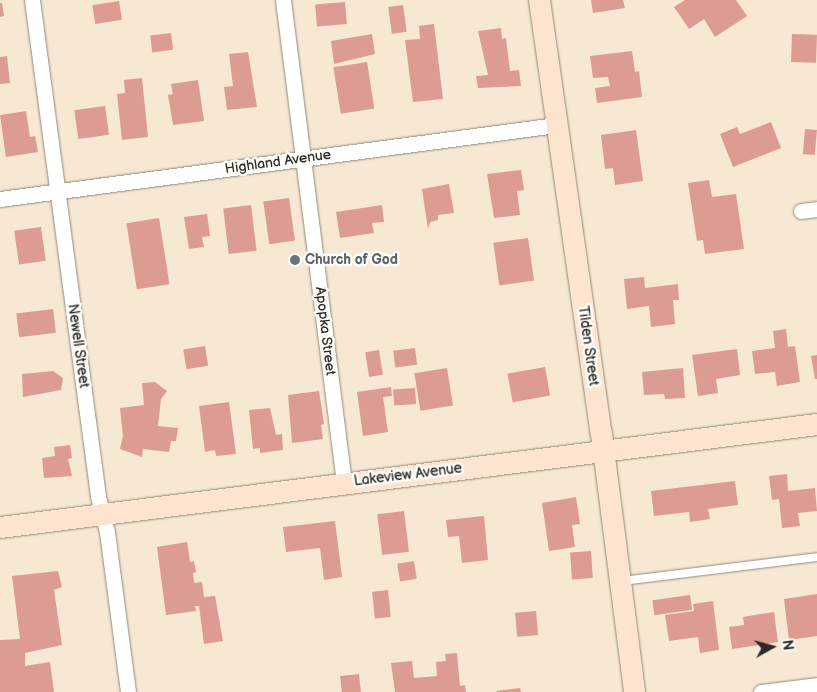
<!DOCTYPE html>
<html>
<head>
<meta charset="utf-8">
<style>
	body { margin:0 }
	#map { position:relative; width:817px; height:692px; overflow:hidden; background:#f7e8d3; font-family:"Balsamiq Sans",sans-serif }
	div>[style] { position:absolute }
	[style*='--x'] { left:calc(var(--x)*1px); top:calc(var(--y)*1px); width:calc(var(--w)*1px); rotate:calc(var(--a)*1deg) }
	.building>* { inset:0; background:#dd9c93; transform-origin:0 0 }
	.roads { filter:drop-shadow(0 0 1px #918a7f) drop-shadow(0 0 1px #918a7f) }
	.lane>* { height:8px; margin:-4px; padding:0 4px; transform-origin:4px; border-radius:4px; background:#fff }
	.street>* { height:15px; margin:-7.5px; padding:0 7.5px; transform-origin:7.5px; border-radius:7.5px; background:#fff }
	.secondary>* { height:21px; margin:-10.5px; padding:0 10.5px; transform-origin:10.5px; border-radius:10.5px; background:#fde4d1 }
	.dots>* { width:14px; height:14px; translate:-50% -50%; box-sizing:border-box; border:2px solid #fdfcf7; border-radius:50% }
	span { translate:-50% -50%; white-space:nowrap; text-align:center; line-height:1.15; -webkit-text-stroke:5px #fdfcf7; paint-order:stroke }
	.street-label { font-size:14px; color:#2b2b2b }
	.worship-label { font-size:14px; color:#5b616d; font-weight:700 }
	.left { translate:0 -50%; text-align:left }
	.north { position:absolute; left:747px; top:622px; width:50px; height:50px; -webkit-text-stroke:4px #fdfcf7; paint-order:stroke; rotate:83deg; font-size:14px; font-weight:700; line-height:20px; text-align:center; color:#2b2b2b }
	.north::after { content:''; display:block; margin:auto; width:18px; height:22px; background:#2b2b2b; clip-path:polygon(50% 0,100% 100%,50% 72%,0 100%) }
</style>
</head>
<body>
<div id="map">
	<div class="building">
		<i style="clip-path:polygon(591px 0,623px 0,625px 8px,593px 13px)"></i>
		<i style="clip-path:polygon(685px 0,736px 0,747px 16px,715px 37px,704px 19px,689px 29px,674px 7px)"></i>
		<i style="left:119px;top:1px;width:19px;height:27px;rotate:81deg"></i>
		<i style="left:345px;top:2px;width:22px;height:30px;rotate:85deg"></i>
		<i style="clip-path:polygon(0 3px,2px 3px,4px 16px,0 17px)"></i>
		<i style="left:403px;top:5px;width:27px;height:15px;rotate:82deg"></i>
		<i style="clip-path:polygon(434px 24px,443px 99px,413px 102px,405px 40px,420px 39px,419px 26px)"></i>
		<i style="clip-path:polygon(501px 28px,502px 39px,506px 38px,510px 71px,519px 70px,521px 86px,478px 88px,476px 76px,488px 75px,478px 31px)"></i>
		<i style="left:171px;top:33px;width:17px;height:21px;rotate:83deg"></i>
		<i style="clip-path:polygon(372px 34px,375px 54px,334px 64px,331px 41px)"></i>
		<i style="left:792px;top:34px;width:25px;height:28px;rotate:2deg"></i>
		<i style="clip-path:polygon(632px 51px,635px 72px,639px 71px,642px 97px,597px 103px,595px 88px,610px 86px,608px 77px,593px 78px,590px 56px)"></i>
		<i style="clip-path:polygon(248px 52px,257px 107px,227px 110px,224px 87px,233px 86px,229px 54px)"></i>
		<i style="clip-path:polygon(7px 56px,10px 83px,0 84px,0 57px)"></i>
		<i style="left:367px;top:62px;width:47px;height:34px;rotate:81deg"></i>
		<i style="clip-path:polygon(142px 78px,148px 137px,122px 140px,117px 94px,125px 93px,124px 80px)"></i>
		<i style="clip-path:polygon(198px 80px,204px 121px,173px 125px,168px 95px,173px 94px,171px 84px)"></i>
		<i style="left:105px;top:106px;width:29px;height:31px;rotate:82deg"></i>
		<i style="clip-path:polygon(26px 111px,30px 137px,35px 136px,38px 152px,6px 157px,0 115px)"></i>
		<i style="clip-path:polygon(771px 122px,781px 148px,733px 167px,720px 134px,737px 127px,740px 134px)"></i>
		<i style="left:805px;top:129px;width:12px;height:25px;rotate:5deg"></i>
		<i style="clip-path:polygon(636px 130px,643px 181px,615px 185px,613px 168px,605px 169px,601px 135px)"></i>
		<i style="clip-path:polygon(521px 170px,524px 190px,517px 191px,520px 215px,494px 218px,487px 174px)"></i>
		<i style="clip-path:polygon(709px 180px,712px 197px,736px 194px,744px 249px,705px 254px,703px 240px,697px 241px,688px 183px)"></i>
		<i style="clip-path:polygon(449px 184px,454px 213px,438px 215px,438px 220px,430px 222px,428px 229px,422px 189px)"></i>
		<i style="left:289px;top:198px;width:43px;height:26px;rotate:82deg"></i>
		<i style="left:251px;top:205px;width:46px;height:28px;rotate:83deg"></i>
		<i style="clip-path:polygon(382px 205px,384px 222px,372px 223px,374px 233px,340px 238px,336px 212px)"></i>
		<i style="clip-path:polygon(207px 214px,210px 236px,202px 237px,204px 247px,189px 249px,184px 217px)"></i>
		<i style="left:159px;top:218px;width:67px;height:33px;rotate:81deg"></i>
		<i style="left:41px;top:227px;width:34px;height:27px;rotate:82deg"></i>
		<i style="left:528px;top:238px;width:43px;height:35px;rotate:82deg"></i>
		<i style="clip-path:polygon(644px 277px,645px 288px,678px 284px,679px 300px,673px 300px,675px 324px,651px 327px,649px 306px,627px 309px,624px 279px)"></i>
		<i style="left:53px;top:309px;width:24px;height:37px;rotate:83deg"></i>
		<i style="clip-path:polygon(786px 329px,788px 347px,795px 346px,800px 382px,777px 386px,775px 372px,755px 374px,752px 351px,775px 348px,773px 331px)"></i>
		<i style="left:205px;top:346px;width:20px;height:22px;rotate:81deg"></i>
		<i style="left:415px;top:348px;width:17px;height:22px;rotate:83deg"></i>
		<i style="clip-path:polygon(737px 349px,740px 375px,716px 379px,718px 393px,698px 396px,692px 355px)"></i>
		<i style="left:379px;top:350px;width:25px;height:14px;rotate:81deg"></i>
		<i style="clip-path:polygon(817px 355px,817px 379px,815px 379px,811px 356px)"></i>
		<i style="left:545px;top:367px;width:29px;height:38px;rotate:80deg"></i>
		<i style="left:447px;top:368px;width:38px;height:33px;rotate:81deg"></i>
		<i style="clip-path:polygon(683px 368px,685px 398px,665px 399px,664px 394px,644px 395px,642px 372px)"></i>
		<i style="clip-path:polygon(53px 371px,63px 378px,61px 390px,23px 397px,22px 374px)"></i>
		<i style="clip-path:polygon(155px 382px,167px 391px,161px 399px,158px 426px,178px 428px,176px 441px,171px 441px,169px 452px,143px 449px,142px 457px,120px 449px,123px 436px,120px 408px,144px 405px,142px 383px)"></i>
		<i style="clip-path:polygon(391px 387px,392px 396px,383px 397px,388px 432px,363px 436px,357px 392px)"></i>
		<i style="left:415px;top:388px;width:16px;height:22px;rotate:86deg"></i>
		<i style="clip-path:polygon(319px 391px,324px 424px,321px 425px,323px 439px,292px 443px,288px 395px)"></i>
		<i style="clip-path:polygon(229px 402px,236px 454px,216px 456px,215px 450px,205px 452px,199px 406px)"></i>
		<i style="clip-path:polygon(270px 408px,276px 435px,282px 434px,283px 450px,260px 453px,260px 448px,253px 449px,249px 410px)"></i>
		<i style="clip-path:polygon(70px 445px,72px 458px,68px 459px,72px 476px,44px 478px,42px 458px,55px 456px,54px 447px)"></i>
		<i style="clip-path:polygon(787px 474px,788px 491px,815px 488px,817px 511px,798px 513px,800px 526px,782px 528px,779px 499px,772px 500px,769px 476px)"></i>
		<i style="clip-path:polygon(735px 481px,738px 505px,708px 509px,710px 519px,690px 522px,689px 512px,654px 516px,651px 491px)"></i>
		<i style="clip-path:polygon(576px 497px,580px 524px,572px 525px,575px 547px,549px 551px,542px 503px)"></i>
		<i style="left:404px;top:511px;width:41px;height:27px;rotate:83deg"></i>
		<i style="clip-path:polygon(484px 516px,488px 560px,462px 563px,459px 536px,448px 537px,446px 520px)"></i>
		<i style="clip-path:polygon(335px 521px,342px 577px,324px 580px,320px 548px,286px 552px,283px 527px)"></i>
		<i style="clip-path:polygon(187px 542px,190px 562px,194px 561px,196px 572px,193px 573px,194px 583px,202px 582px,204px 597px,215px 596px,223px 641px,204px 644px,199px 606px,195px 606px,196px 611px,166px 615px,157px 547px)"></i>
		<i style="left:591px;top:551px;width:27px;height:21px;rotate:86deg"></i>
		<i style="left:414px;top:561px;width:18px;height:17px;rotate:81deg"></i>
		<i style="clip-path:polygon(58px 571px,62px 587px,54px 590px,62px 645px,25px 653px,25px 666px,50px 662px,54px 692px,0 692px,0 640px,20px 639px,12px 576px)"></i>
		<i style="left:388px;top:590px;width:27px;height:16px;rotate:84deg"></i>
		<i style="clip-path:polygon(817px 594px,817px 636px,789px 640px,784px 599px)"></i>
		<i style="left:690px;top:595px;width:15px;height:38px;rotate:82deg"></i>
		<i style="clip-path:polygon(713px 601px,719px 650px,700px 653px,698px 637px,669px 641px,665px 615px,694px 611px,693px 604px)"></i>
		<i style="left:536px;top:611px;width:24px;height:21px;rotate:85deg"></i>
		<i style="clip-path:polygon(774px 612px,778px 642px,732px 649px,729px 627px,744px 625px,743px 617px)"></i>
		<i style="clip-path:polygon(457px 653px,460px 686px,465px 685px,466px 692px,395px 692px,391px 663px,412px 661px,414px 678px,437px 676px,436px 662px,446px 661px,445px 654px)"></i>
		<i style="left:359px;top:674px;width:18px;height:19px;rotate:84deg"></i>
		<i style="clip-path:polygon(520px 688px,521px 692px,497px 692px,496px 691px)"></i>
	</div>
	<div class="roads">
		<div class="lane">
			<i style="--x:622;--y:581;--w:196;--a:-7"></i>
		</div>
		<div class="street">
			<i style="--x:32;--y:0;--w:500;--a:82.42"></i>
			<i style="--x:98;--y:496;--w:37;--a:76"></i>
			<i style="--x:107;--y:532;--w:161;--a:82.5"></i>
			<i style="--x:283;--y:0;--w:487;--a:82.8"></i>
			<i style="--x:0;--y:199;--w:561;--a:-7.58"></i>
			<i style="--x:801;--y:211;--w:16;--a:-7"></i>
			<i style="--x:761;--y:692;--w:56;--a:-7.1"></i>
		</div>
		<div class="secondary">
			<i style="--x:539;--y:0;--w:437;--a:81.9"></i>
			<i style="--x:601;--y:433;--w:261;--a:82.7"></i>
			<i style="--x:0;--y:527;--w:823;--a:-7.19"></i>
		</div>
	</div>
	<div class="dots">
		<i style="left:295px;top:260px;background:#6b7280"></i>
	</div>
	<div class="street-label">
		<span style="left:278px;top:162px;rotate:-8deg">Highland Avenue</span>
		<span style="left:325px;top:331px;rotate:83deg">Apopka Street</span>
		<span style="left:78px;top:346px;rotate:82deg">Newell Street</span>
		<span style="left:588px;top:346px;rotate:82deg">Tilden Street</span>
		<span style="left:408px;top:475px;rotate:-7deg">Lakeview Avenue</span>
	</div>
	<div class="worship-label">
		<span class="left" style="left:305px;top:260px">Church of God</span>
	</div>
	<div class="north">N</div>
</div>
</body>
</html>
